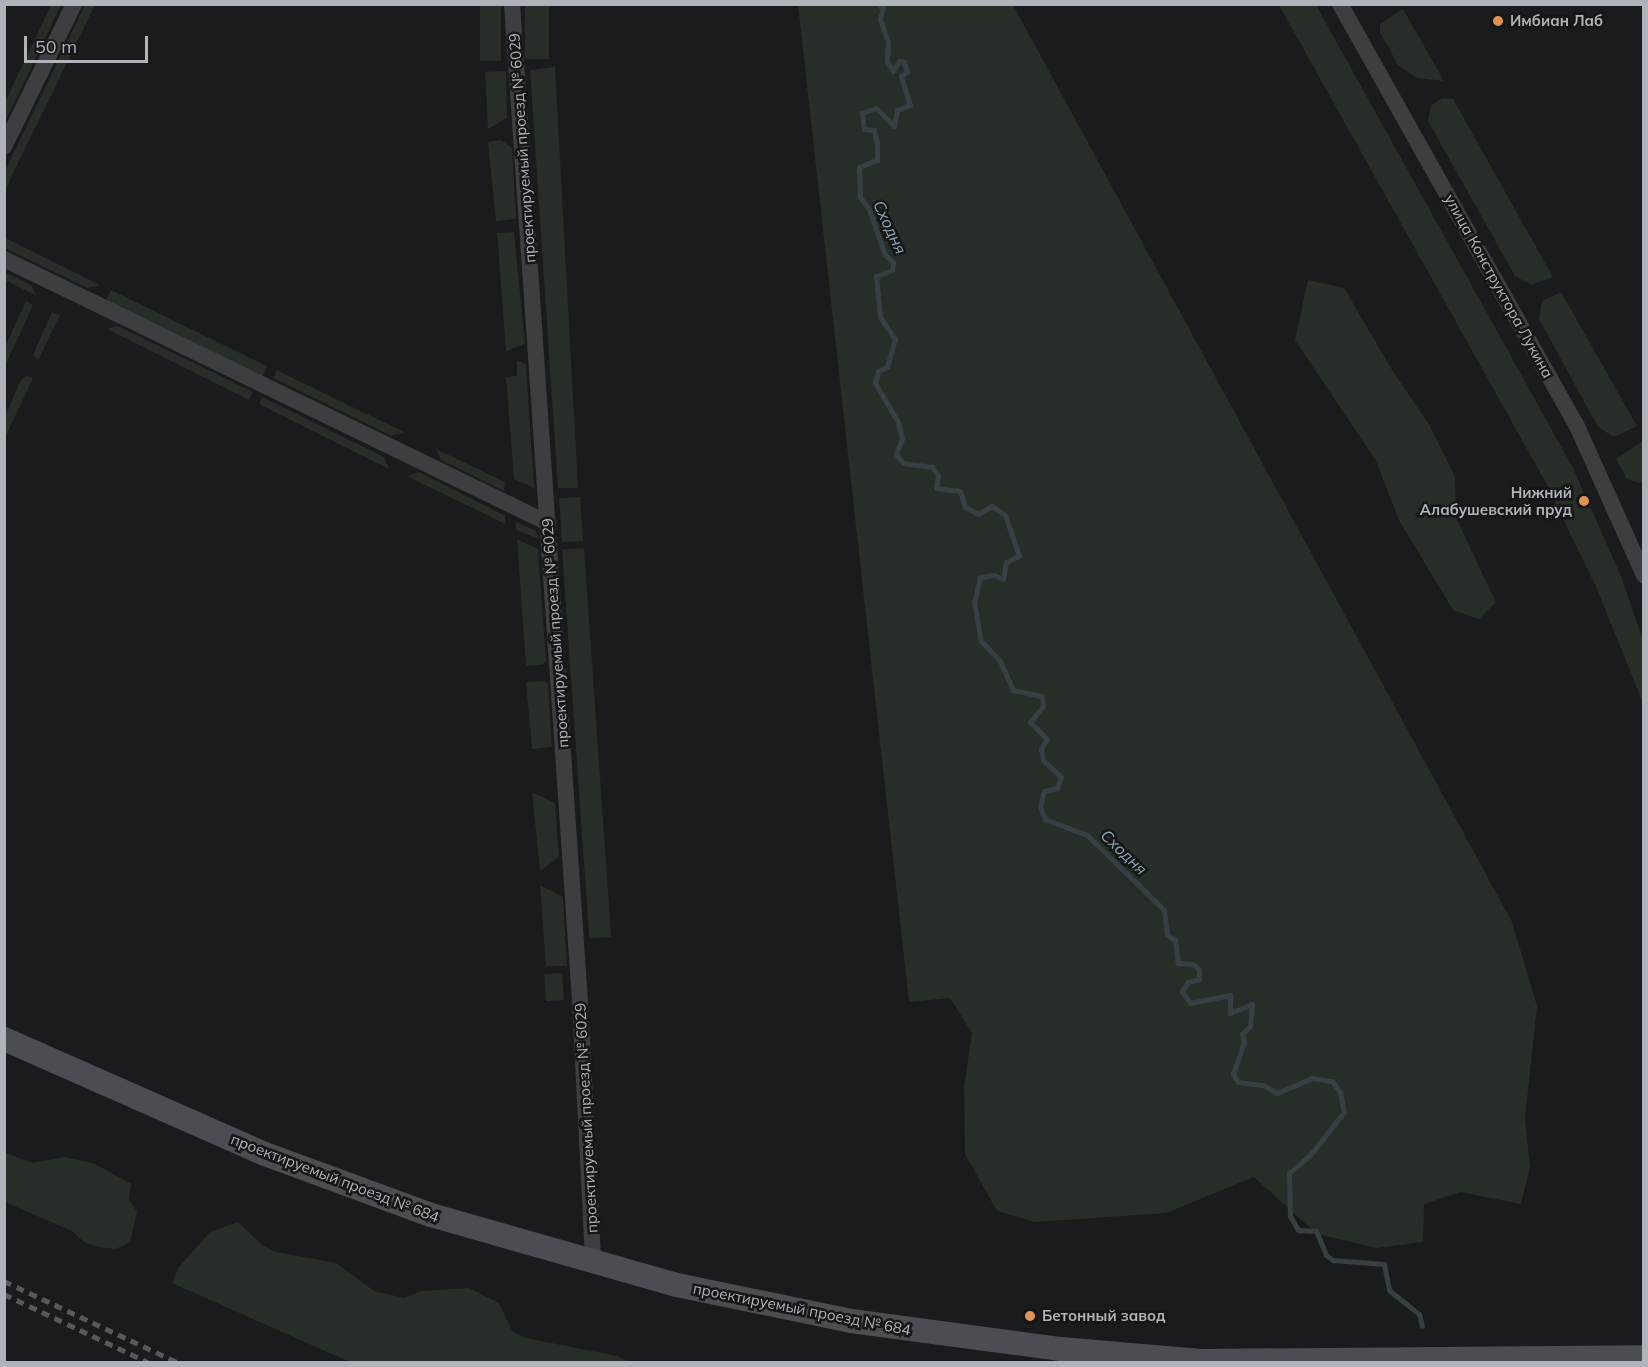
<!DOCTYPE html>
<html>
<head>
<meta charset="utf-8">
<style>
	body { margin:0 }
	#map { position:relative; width:1648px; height:1367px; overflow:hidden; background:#1a1b1c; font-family:Mulish,sans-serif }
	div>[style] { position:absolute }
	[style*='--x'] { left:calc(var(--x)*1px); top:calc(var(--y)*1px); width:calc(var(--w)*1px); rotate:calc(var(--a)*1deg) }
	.green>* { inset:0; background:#272e27; transform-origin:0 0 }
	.stream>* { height:5px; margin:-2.5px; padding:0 2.5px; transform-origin:2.5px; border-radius:2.5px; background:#364044 }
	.street>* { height:16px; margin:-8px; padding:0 8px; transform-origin:8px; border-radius:8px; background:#3c3e41 }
	.secondary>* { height:24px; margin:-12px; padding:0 12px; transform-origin:12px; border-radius:12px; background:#4a4d51 }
	.rail>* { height:4.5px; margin-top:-2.25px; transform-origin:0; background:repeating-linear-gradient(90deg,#55585c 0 8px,transparent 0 14px) }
	.dots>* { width:16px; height:16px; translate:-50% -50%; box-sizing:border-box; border:3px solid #151617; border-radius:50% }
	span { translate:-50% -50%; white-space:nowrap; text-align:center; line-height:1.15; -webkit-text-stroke:5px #151617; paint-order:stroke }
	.poi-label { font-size:15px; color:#afb4ba; font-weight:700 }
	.left { translate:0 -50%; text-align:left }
	.right { translate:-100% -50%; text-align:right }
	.street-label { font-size:15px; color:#afb4ba }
	.water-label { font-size:16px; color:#8aa6b1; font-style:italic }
	.frame { position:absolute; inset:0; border:6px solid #afb4ba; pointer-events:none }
	.scale { position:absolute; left:24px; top:36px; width:124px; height:27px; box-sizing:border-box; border:3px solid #afb4ba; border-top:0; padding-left:8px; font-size:18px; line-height:21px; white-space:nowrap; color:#afb4ba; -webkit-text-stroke:4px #151617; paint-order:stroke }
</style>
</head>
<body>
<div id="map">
	<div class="green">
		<i style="clip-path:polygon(51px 5px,61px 5px,5px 122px,5px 102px)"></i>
		<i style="clip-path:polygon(85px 5px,95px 5px,5px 190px,5px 171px)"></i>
		<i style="left:480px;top:5px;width:21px;height:56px"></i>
		<i style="left:525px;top:5px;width:24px;height:54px"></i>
		<i style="clip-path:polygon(798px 5px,1013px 5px,1512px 922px,1537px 1006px,1525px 1119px,1530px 1167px,1521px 1204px,1461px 1192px,1424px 1204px,1423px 1242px,1376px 1248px,1317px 1234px,1254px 1177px,1166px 1213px,1035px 1222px,997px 1211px,965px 1154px,964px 1087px,972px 1033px,950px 998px,909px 1002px)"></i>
		<i style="clip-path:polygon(1279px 5px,1316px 5px,1573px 468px,1621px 576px,1643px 641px,1643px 703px,1597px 589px,1546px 483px)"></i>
		<i style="clip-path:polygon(1403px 9px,1444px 81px,1417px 78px,1398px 65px,1380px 32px,1380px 24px)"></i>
		<i style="clip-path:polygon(555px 67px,578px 488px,558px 488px,530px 70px)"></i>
		<i style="clip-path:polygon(506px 71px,507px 118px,488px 129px,485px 72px)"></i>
		<i style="clip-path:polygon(1443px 98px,1453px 99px,1553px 277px,1531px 285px,1515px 276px,1428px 121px,1431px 105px)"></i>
		<i style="clip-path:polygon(501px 140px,512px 148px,516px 219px,496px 221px,488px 142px)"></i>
		<i style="clip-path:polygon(514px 232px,525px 344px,506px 351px,497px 233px)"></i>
		<i style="clip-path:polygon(4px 239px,5px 238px,100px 285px,87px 288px,5px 248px)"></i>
		<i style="clip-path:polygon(4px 272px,31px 285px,37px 296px,5px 280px)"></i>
		<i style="clip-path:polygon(1308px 280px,1344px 288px,1392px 370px,1428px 423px,1455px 477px,1456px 518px,1496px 602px,1479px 619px,1453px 610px,1399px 520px,1376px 461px,1295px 340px)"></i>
		<i style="left:111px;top:290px;width:174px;height:13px;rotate:26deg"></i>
		<i style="clip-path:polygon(1561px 292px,1637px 426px,1614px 437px,1598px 427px,1539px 319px,1542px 301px)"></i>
		<i style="clip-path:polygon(26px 301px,33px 305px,5px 366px,5px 347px)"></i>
		<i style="clip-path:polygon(52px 312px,60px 315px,38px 360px,33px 355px)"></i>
		<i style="clip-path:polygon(118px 326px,253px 392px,249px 400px,107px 329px)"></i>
		<i style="clip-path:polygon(517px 360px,526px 364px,534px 488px,514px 479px,506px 377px,517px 376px)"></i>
		<i style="clip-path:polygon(276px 370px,404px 432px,391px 436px,274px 378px)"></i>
		<i style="clip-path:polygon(27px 376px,33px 378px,5px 438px,5px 416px,21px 380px)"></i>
		<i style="clip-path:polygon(262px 397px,384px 457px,389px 469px,259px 404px)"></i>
		<i style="clip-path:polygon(1643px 441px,1643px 482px,1640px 483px,1627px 479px,1616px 459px)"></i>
		<i style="clip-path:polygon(436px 449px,505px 482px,504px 491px,441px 460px)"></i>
		<i style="clip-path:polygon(419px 472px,505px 516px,505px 524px,407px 476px)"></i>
		<i style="left:580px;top:497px;width:44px;height:21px;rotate:86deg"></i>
		<i style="clip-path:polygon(516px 522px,536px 531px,539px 539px,516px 530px)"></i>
		<i style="clip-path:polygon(517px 539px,538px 549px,546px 661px,542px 665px,526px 666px)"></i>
		<i style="left:584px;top:548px;width:390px;height:22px;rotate:86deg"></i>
		<i style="clip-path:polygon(543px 681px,548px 683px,552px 747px,532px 749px,526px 682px)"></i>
		<i style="clip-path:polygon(532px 792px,555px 803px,559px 857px,540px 871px)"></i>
		<i style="clip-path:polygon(540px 885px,563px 897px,567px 966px,546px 966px)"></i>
		<i style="left:562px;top:973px;width:27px;height:18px;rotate:86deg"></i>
		<i style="clip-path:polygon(4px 1152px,32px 1163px,65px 1157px,95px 1164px,131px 1184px,129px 1199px,137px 1212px,130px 1242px,116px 1249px,99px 1247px,84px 1242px,72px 1231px,5px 1202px)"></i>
		<i style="clip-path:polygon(238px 1222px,262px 1245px,276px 1252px,336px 1263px,374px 1291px,404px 1298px,421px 1291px,469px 1288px,499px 1303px,512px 1331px,526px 1338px,617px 1356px,629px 1362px,350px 1362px,172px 1283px,178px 1268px,210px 1232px)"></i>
	</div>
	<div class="stream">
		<i style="--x:878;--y:4;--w:6;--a:39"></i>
		<i style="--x:883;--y:8;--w:11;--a:105"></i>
		<i style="--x:880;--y:19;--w:24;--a:71"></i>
		<i style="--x:888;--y:42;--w:20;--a:93"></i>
		<i style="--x:887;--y:62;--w:11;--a:56"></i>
		<i style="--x:893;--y:71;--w:12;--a:-59"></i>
		<i style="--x:899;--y:61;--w:5;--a:11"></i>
		<i style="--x:904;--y:62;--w:10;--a:73"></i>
		<i style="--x:907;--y:72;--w:7;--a:146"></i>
		<i style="--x:901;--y:76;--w:30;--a:73"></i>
		<i style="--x:910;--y:105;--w:14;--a:159"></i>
		<i style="--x:897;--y:110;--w:16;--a:101"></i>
		<i style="--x:894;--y:126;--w:25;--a:-135"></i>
		<i style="--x:876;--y:108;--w:15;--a:160"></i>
		<i style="--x:862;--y:113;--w:16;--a:83"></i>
		<i style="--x:864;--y:129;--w:10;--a:6"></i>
		<i style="--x:874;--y:130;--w:14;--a:78"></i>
		<i style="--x:877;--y:144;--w:16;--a:90"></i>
		<i style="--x:877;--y:160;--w:19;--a:159"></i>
		<i style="--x:859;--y:167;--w:30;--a:88"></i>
		<i style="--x:860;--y:197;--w:15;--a:53"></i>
		<i style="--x:869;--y:209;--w:49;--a:70.8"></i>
		<i style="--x:885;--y:255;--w:11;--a:41"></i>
		<i style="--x:893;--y:262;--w:8;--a:97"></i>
		<i style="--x:892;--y:270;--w:17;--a:159"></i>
		<i style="--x:876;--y:276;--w:41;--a:84.4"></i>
		<i style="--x:880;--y:317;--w:27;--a:56"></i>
		<i style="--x:895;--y:339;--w:29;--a:106"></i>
		<i style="--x:887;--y:367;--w:10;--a:156"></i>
		<i style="--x:878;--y:371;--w:12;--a:104"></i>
		<i style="--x:875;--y:383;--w:45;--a:59.5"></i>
		<i style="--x:898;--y:422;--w:17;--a:77"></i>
		<i style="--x:902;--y:439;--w:16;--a:112"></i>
		<i style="--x:896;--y:454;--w:11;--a:52"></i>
		<i style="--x:903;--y:463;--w:29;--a:8"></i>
		<i style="--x:932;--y:467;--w:10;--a:53"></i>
		<i style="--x:938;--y:475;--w:13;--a:99"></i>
		<i style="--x:936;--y:488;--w:24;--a:7"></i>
		<i style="--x:960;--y:491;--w:17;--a:73"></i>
		<i style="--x:965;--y:507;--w:15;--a:28"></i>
		<i style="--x:978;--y:514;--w:16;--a:-30"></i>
		<i style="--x:992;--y:506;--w:16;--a:35"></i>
		<i style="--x:1005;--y:515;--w:43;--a:71.1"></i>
		<i style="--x:1019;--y:556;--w:14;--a:155"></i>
		<i style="--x:1006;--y:562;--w:17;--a:100"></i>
		<i style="--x:1003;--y:579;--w:10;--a:-156"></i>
		<i style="--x:994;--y:575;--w:14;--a:172"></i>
		<i style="--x:980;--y:577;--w:26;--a:103"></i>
		<i style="--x:974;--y:602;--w:40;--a:80"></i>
		<i style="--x:981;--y:641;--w:28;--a:46"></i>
		<i style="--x:1000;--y:661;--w:32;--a:66"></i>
		<i style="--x:1013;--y:690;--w:30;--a:12"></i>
		<i style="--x:1042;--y:696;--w:10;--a:84"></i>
		<i style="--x:1043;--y:706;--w:21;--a:129"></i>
		<i style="--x:1030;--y:722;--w:24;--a:45"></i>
		<i style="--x:1047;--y:739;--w:12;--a:121"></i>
		<i style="--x:1041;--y:749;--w:11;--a:80"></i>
		<i style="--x:1043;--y:760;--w:25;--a:43"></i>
		<i style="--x:1061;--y:777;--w:12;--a:110"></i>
		<i style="--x:1057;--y:788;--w:13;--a:167"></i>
		<i style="--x:1044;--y:791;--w:16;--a:104"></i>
		<i style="--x:1040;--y:807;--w:13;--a:67"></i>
		<i style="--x:1045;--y:819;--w:45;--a:20.9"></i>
		<i style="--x:1087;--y:835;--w:107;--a:44.2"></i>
		<i style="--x:1164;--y:910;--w:25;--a:83"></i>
		<i style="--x:1167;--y:935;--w:9;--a:32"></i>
		<i style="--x:1175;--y:940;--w:23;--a:83"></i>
		<i style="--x:1178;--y:963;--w:15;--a:4"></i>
		<i style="--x:1193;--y:964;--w:8;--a:45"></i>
		<i style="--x:1199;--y:970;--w:9;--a:90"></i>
		<i style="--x:1199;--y:979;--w:11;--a:165"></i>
		<i style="--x:1188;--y:982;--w:11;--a:124"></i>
		<i style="--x:1182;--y:991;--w:14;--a:56"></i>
		<i style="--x:1190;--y:1003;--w:41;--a:-11.3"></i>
		<i style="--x:1230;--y:995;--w:18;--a:90"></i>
		<i style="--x:1230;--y:1013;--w:24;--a:-22"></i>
		<i style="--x:1252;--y:1004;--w:22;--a:95"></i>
		<i style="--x:1250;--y:1026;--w:11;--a:135"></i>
		<i style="--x:1242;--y:1034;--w:8;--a:76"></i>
		<i style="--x:1244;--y:1042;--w:34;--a:109"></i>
		<i style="--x:1233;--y:1074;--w:9;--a:58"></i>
		<i style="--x:1238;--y:1082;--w:26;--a:7"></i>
		<i style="--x:1264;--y:1085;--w:15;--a:32"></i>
		<i style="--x:1277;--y:1093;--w:38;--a:-23"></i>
		<i style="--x:1312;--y:1078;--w:20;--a:9"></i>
		<i style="--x:1332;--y:1081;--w:14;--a:54"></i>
		<i style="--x:1340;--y:1092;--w:20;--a:79"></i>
		<i style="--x:1344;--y:1112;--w:53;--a:128.2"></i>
		<i style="--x:1311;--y:1154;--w:29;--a:139"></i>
		<i style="--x:1289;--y:1173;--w:43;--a:88.7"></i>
		<i style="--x:1290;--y:1216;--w:16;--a:60"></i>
		<i style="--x:1298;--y:1230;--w:18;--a:3"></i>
		<i style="--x:1316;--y:1231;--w:26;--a:67"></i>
		<i style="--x:1326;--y:1255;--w:9;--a:36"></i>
		<i style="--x:1333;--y:1260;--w:51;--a:4.5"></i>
		<i style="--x:1384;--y:1264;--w:26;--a:79"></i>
		<i style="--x:1389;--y:1290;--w:38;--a:39"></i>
		<i style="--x:1419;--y:1314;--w:12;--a:76"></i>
	</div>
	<div class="street">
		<i style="--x:512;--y:4;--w:1000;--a:86.1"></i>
		<i style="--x:580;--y:1002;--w:260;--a:87.1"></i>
		<i style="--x:1340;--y:4;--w:482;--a:60.7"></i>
		<i style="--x:1576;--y:424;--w:166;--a:65.8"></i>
		<i style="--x:4;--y:147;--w:159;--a:-63.9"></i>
		<i style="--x:4;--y:259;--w:605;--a:25.89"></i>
	</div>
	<div class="secondary">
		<i style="--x:4;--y:1039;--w:285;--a:23.8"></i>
		<i style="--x:265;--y:1154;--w:177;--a:20.2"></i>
		<i style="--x:431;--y:1215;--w:256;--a:15.9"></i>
		<i style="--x:677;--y:1285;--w:178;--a:11.7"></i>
		<i style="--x:851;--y:1321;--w:212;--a:7.6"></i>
		<i style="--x:1061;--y:1349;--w:140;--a:4.9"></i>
		<i style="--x:1200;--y:1361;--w:444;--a:-0.5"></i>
	</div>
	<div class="rail">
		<i style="--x:4;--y:1281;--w:191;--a:25.1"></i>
		<i style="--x:4;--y:1294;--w:159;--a:25.3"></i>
	</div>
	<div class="dots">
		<i style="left:1498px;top:21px;background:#df9350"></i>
		<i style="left:1584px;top:501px;background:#df9350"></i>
		<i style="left:1030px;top:1316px;background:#df9350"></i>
	</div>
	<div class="poi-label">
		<span class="left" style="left:1510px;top:21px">Имбиан Лаб</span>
		<span class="right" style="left:1572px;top:501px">Нижний<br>Алабушевский пруд</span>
		<span class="left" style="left:1042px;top:1316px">Бетонный завод</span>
	</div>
	<div class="street-label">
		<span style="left:522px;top:148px;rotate:-94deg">проектируемый проезд № 6029</span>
		<span style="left:1499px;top:286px;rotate:61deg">улица Конструктора Лукина</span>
		<span style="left:555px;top:633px;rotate:-94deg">проектируемый проезд № 6029</span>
		<span style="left:586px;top:1118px;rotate:-93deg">проектируемый проезд № 6029</span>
		<span style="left:335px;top:1178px;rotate:21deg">проектируемый проезд № 684</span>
		<span style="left:802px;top:1309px;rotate:11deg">проектируемый проезд № 684</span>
	</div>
	<div class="water-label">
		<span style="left:890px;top:227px;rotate:65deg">Сходня</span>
		<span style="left:1124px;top:852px;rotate:44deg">Сходня</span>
	</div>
	<div class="frame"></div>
	<div class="scale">50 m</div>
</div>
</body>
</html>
